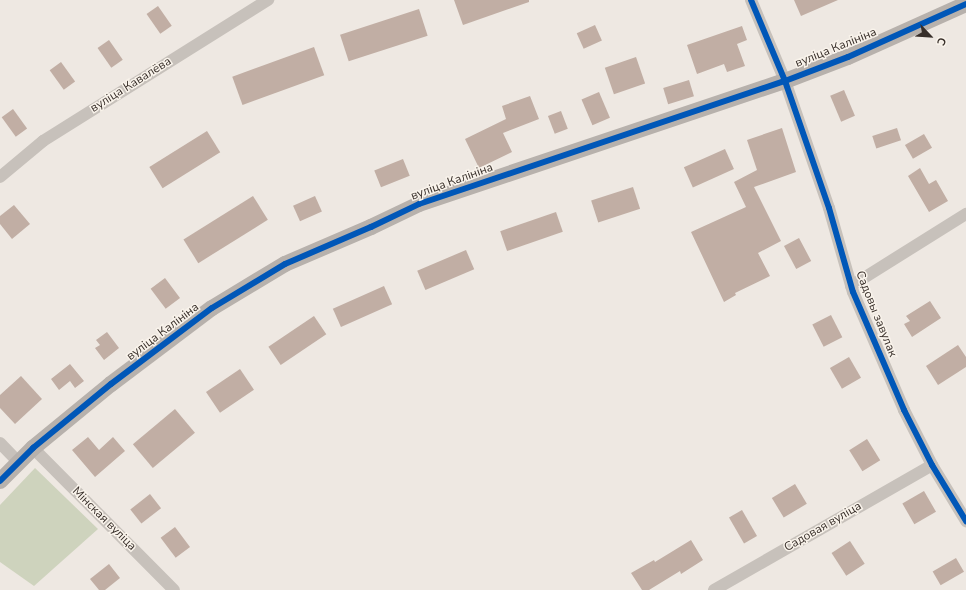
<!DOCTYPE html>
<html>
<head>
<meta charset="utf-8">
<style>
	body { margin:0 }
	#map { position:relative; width:966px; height:590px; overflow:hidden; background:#eee8e2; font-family:"Nunito Sans",sans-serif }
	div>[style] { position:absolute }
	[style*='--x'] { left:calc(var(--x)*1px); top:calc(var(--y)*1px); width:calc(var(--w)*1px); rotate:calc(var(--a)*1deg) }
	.green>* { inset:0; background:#ced3bd }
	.building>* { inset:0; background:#c1aea4; transform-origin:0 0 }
	.street>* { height:12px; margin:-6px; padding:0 6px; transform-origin:6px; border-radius:6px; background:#c7c1bb }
	.secondary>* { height:16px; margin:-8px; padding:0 8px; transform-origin:8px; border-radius:8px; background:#b7b1ac }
	.cycleway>* { height:6px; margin:-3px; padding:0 3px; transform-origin:3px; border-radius:3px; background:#0057b8 }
	span { translate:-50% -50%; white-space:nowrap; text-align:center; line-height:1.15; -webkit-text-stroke:3px #f9f3eb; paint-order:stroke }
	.street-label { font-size:12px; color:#372e29 }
	.north { position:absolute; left:910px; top:16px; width:40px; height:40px; -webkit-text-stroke:3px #f9f3eb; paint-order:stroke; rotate:115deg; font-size:11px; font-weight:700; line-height:16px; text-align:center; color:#372e29 }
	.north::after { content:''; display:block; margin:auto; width:14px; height:18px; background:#372e29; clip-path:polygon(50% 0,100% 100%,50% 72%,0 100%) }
</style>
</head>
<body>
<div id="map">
	<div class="green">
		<i style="clip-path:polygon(35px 468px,98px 529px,34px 586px,0 562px,0 505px)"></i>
	</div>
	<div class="building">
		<i style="clip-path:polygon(454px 0,529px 0,529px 2px,463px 25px)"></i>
		<i style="clip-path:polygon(794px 0,838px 0,801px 16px)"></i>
		<i style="left:158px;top:6px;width:24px;height:14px;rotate:55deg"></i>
		<i style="left:419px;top:9px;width:28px;height:83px;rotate:72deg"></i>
		<i style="left:595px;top:25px;width:17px;height:20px;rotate:66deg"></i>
		<i style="clip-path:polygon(742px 26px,747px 40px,737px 44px,745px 66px,727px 72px,724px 64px,697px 74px,687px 45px)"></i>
		<i style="left:109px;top:40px;width:24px;height:14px;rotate:55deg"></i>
		<i style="left:314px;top:47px;width:30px;height:87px;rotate:70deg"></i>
		<i style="left:636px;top:57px;width:28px;height:33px;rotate:71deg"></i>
		<i style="left:61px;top:62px;width:24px;height:14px;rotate:54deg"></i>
		<i style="left:689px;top:80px;width:17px;height:27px;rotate:73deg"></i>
		<i style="left:844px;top:90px;width:28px;height:15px;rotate:67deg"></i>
		<i style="left:599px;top:92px;width:28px;height:19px;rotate:67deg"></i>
		<i style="clip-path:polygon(530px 96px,539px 119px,503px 133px,512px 152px,479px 168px,465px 139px,506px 119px,502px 106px)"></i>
		<i style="left:13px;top:109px;width:24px;height:14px;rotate:54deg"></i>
		<i style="left:561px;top:111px;width:19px;height:14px;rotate:69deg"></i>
		<i style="clip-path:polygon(782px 128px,796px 172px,754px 187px,781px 241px,758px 253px,770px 276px,735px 293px,736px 295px,724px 302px,691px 232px,746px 207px,734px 182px,757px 170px,747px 140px)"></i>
		<i style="left:897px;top:128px;width:13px;height:26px;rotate:72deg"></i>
		<i style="left:207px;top:131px;width:25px;height:68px;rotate:58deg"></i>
		<i style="left:924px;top:134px;width:16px;height:22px;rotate:60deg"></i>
		<i style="left:725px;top:149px;width:22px;height:45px;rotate:66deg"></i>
		<i style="left:403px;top:159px;width:18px;height:31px;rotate:68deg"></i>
		<i style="clip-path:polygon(920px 168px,929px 184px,936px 180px,948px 201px,929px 212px,908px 176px)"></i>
		<i style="left:633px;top:187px;width:23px;height:44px;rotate:72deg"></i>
		<i style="left:253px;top:196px;width:28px;height:82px;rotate:58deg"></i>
		<i style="left:315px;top:196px;width:17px;height:24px;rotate:66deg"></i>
		<i style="clip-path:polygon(14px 205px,30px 224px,12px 239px,0 224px,0 216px)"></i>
		<i style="left:556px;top:212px;width:21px;height:59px;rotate:71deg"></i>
		<i style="left:799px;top:238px;width:26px;height:17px;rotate:62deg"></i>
		<i style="left:466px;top:250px;width:21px;height:53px;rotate:67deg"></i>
		<i style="left:165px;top:278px;width:25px;height:18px;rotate:53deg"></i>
		<i style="left:384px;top:286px;width:20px;height:56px;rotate:66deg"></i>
		<i style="clip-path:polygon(930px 301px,941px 318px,912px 337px,904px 324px,910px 321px,906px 316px)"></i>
		<i style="left:831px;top:315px;width:25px;height:21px;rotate:63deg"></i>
		<i style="left:314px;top:316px;width:22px;height:55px;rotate:56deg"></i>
		<i style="clip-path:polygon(107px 332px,119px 348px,104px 360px,95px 348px,100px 345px,96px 340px)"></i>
		<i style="clip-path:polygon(958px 345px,966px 357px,966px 367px,938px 385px,926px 366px)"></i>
		<i style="left:849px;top:357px;width:24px;height:22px;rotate:60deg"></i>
		<i style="clip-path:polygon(70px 364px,84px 381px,75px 388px,70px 381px,59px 390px,51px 379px)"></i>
		<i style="left:240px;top:369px;width:25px;height:41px;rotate:56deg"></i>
		<i style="clip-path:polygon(21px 376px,42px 399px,15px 424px,0 408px,0 395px)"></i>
		<i style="left:175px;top:409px;width:31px;height:55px;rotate:50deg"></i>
		<i style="clip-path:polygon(88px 437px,99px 450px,113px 437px,125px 451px,95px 477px,72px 450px)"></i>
		<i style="left:867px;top:439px;width:25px;height:21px;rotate:58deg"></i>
		<i style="left:795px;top:484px;width:23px;height:27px;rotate:59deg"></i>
		<i style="left:924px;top:491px;width:24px;height:25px;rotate:60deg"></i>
		<i style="left:150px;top:494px;width:18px;height:25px;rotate:52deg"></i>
		<i style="left:742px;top:510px;width:30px;height:15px;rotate:60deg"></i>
		<i style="left:175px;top:527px;width:25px;height:18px;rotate:53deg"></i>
		<i style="clip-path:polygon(691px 540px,703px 560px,681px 574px,680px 571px,649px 590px,642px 590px,631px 573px,654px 560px,655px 562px)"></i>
		<i style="left:850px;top:541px;width:27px;height:22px;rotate:57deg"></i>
		<i style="left:956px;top:558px;width:16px;height:27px;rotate:60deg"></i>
		<i style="clip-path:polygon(109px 564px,120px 578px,105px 590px,99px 590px,90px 579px)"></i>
	</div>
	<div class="street">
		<i style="--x:751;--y:0;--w:88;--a:67.2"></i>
		<i style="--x:785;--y:81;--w:134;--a:70.9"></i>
		<i style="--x:829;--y:208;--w:87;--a:74.1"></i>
		<i style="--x:853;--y:292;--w:129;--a:66.6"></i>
		<i style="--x:904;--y:410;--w:62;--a:63"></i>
		<i style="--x:932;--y:465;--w:66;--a:58.7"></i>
		<i style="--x:0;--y:177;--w:56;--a:-39.9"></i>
		<i style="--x:43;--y:141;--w:266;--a:-32.1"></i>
		<i style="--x:851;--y:286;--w:136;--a:-32.1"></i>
		<i style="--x:0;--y:443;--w:28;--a:46"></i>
		<i style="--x:33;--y:448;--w:200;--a:45.2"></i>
		<i style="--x:714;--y:590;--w:251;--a:-29.8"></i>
	</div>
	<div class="secondary">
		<i style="--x:0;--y:481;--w:47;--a:-45"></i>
		<i style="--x:33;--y:448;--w:101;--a:-39.4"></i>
		<i style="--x:111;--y:384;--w:126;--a:-37"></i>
		<i style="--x:212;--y:308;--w:85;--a:-31.1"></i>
		<i style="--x:285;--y:264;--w:94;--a:-23.3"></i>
		<i style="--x:371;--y:227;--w:53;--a:-25.6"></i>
		<i style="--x:419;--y:204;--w:386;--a:-18.6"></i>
		<i style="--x:785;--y:81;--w:67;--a:-20.9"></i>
		<i style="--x:848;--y:57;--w:129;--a:-24.2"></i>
	</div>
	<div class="cycleway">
		<i style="--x:751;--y:0;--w:88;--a:67.2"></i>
		<i style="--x:785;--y:81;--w:134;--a:70.9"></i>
		<i style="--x:829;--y:208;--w:87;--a:74.1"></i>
		<i style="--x:853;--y:292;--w:129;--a:66.6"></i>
		<i style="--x:904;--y:410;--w:62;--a:63"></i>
		<i style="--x:932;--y:465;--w:66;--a:58.7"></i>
		<i style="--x:0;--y:481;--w:47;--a:-45"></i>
		<i style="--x:33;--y:448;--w:101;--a:-39.4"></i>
		<i style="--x:111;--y:384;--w:126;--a:-37"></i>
		<i style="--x:212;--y:308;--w:85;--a:-31.1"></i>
		<i style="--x:285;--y:264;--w:94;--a:-23.3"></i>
		<i style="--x:371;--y:227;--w:53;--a:-25.6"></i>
		<i style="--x:419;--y:204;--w:386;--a:-18.6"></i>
		<i style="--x:785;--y:81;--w:67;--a:-20.9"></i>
		<i style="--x:848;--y:57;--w:129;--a:-24.2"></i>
	</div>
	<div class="street-label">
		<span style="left:836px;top:48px;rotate:-22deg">вуліца Калініна</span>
		<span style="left:131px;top:85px;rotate:-32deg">вуліца Кавалёва</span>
		<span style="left:452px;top:182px;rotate:-20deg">вуліца Калініна</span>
		<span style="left:876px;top:314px;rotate:68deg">Садовы завулак</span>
		<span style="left:163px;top:332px;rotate:-37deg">вуліца Калініна</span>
		<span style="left:104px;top:519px;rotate:45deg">Мінская вуліца</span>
		<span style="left:823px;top:527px;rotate:-30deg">Садовая вуліца</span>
	</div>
	<div class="north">С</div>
</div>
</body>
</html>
